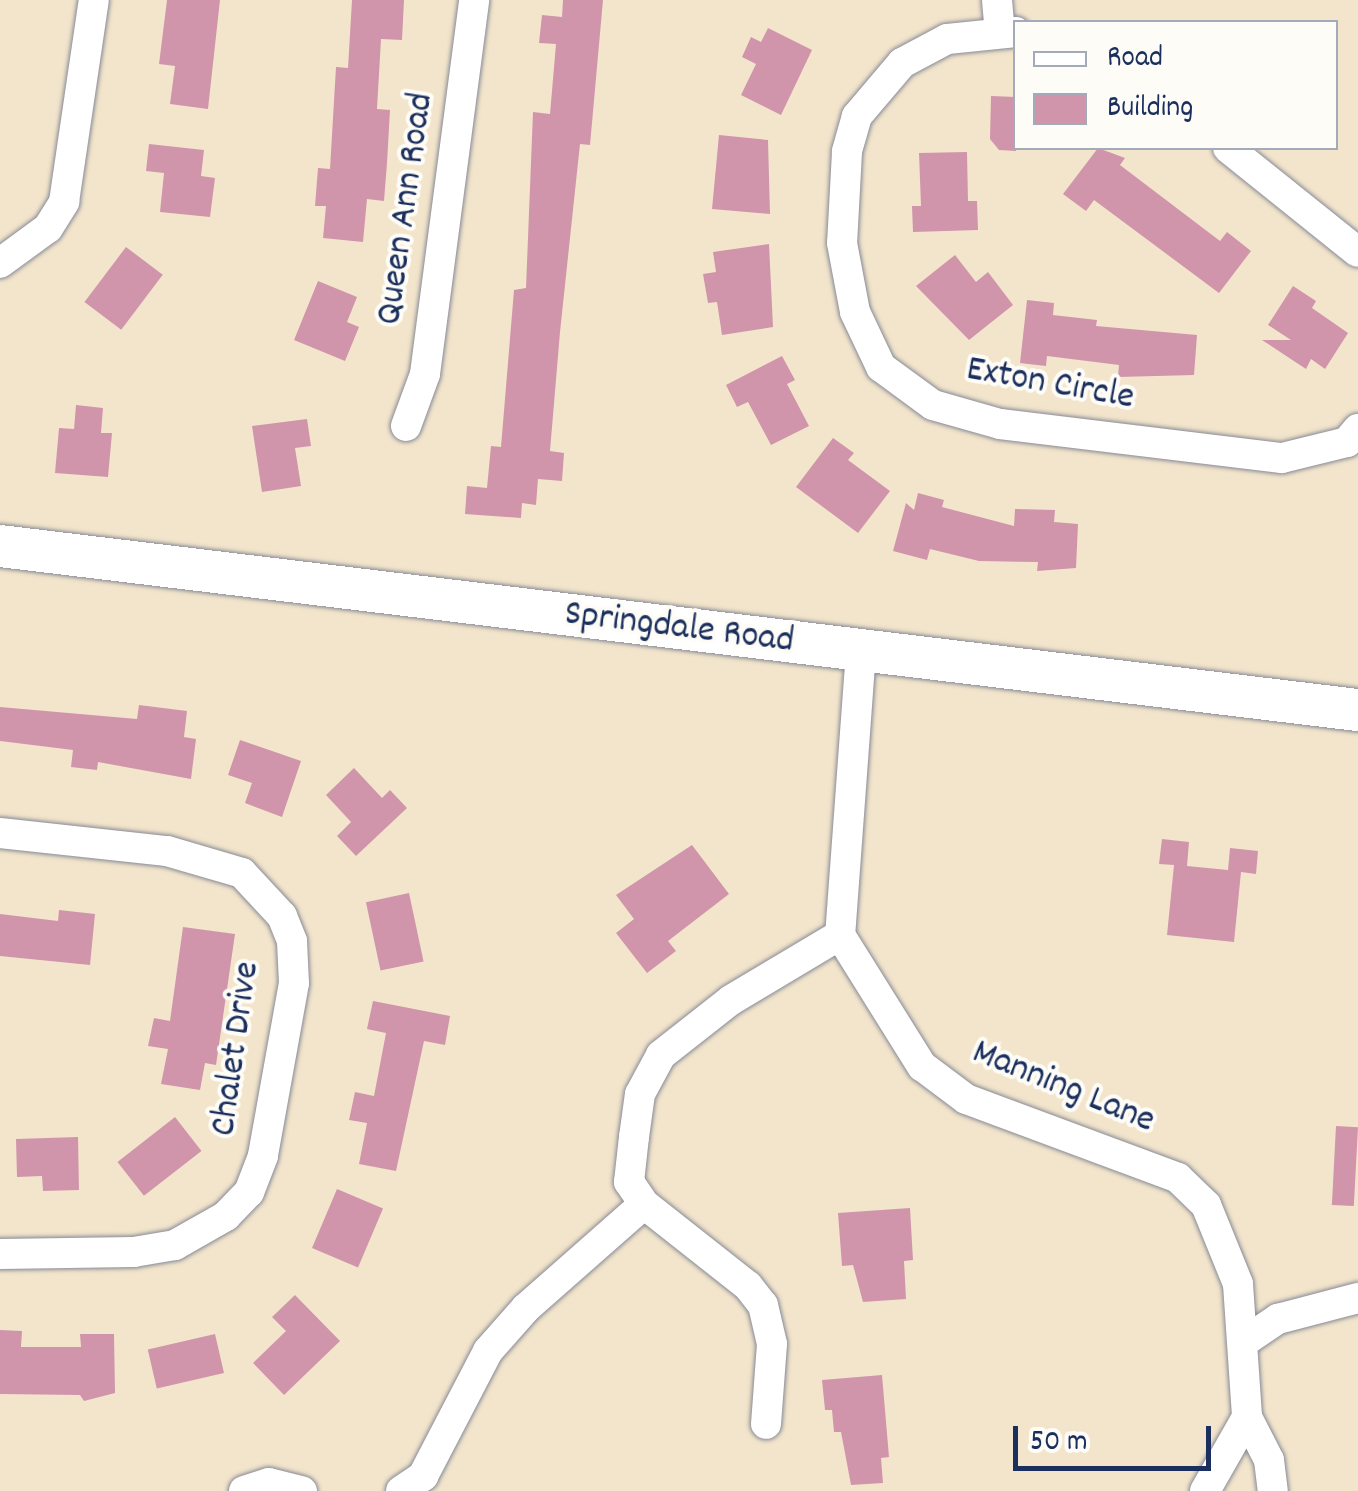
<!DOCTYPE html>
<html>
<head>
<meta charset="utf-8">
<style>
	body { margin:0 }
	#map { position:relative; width:1358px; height:1491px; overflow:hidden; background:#f3e5cc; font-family:Dekko,sans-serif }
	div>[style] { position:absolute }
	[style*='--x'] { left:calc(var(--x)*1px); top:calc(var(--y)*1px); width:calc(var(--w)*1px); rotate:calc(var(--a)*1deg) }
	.building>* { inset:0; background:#d095ab; transform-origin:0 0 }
	.roads { filter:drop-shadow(0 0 2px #878a95) drop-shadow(0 0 2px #878a95) }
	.street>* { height:30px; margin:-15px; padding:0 15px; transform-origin:15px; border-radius:15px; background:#fff }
	.secondary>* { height:42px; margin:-21px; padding:0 21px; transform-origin:21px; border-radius:21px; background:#fff }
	span { translate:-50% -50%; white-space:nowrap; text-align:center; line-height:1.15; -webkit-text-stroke:8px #fdfcf7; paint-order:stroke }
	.street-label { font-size:38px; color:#1b2f5e }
	.legend { position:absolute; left:1013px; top:20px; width:325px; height:130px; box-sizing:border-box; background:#fdfcf7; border:2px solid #a3aaba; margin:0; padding:12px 18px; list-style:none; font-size:30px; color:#1b2f5e }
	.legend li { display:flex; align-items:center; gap:20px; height:50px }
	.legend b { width:50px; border:2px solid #a3aaba }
	.scale { position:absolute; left:1013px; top:1426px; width:198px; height:45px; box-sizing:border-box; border:5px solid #1b2f5e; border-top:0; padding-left:12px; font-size:30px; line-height:35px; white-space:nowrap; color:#1b2f5e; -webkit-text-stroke:8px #fdfcf7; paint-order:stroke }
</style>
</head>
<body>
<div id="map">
	<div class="building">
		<i style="clip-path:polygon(167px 0,220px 0,208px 109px,170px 104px,175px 66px,159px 64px)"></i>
		<i style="clip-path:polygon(352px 0,404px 0,402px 40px,381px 39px,377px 109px,390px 110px,387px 163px,384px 201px,367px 199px,363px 242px,323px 238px,326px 206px,315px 206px,318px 168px,330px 169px,336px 67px,348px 68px)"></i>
		<i style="clip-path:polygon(563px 0,603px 0,590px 145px,580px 144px,560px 332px,550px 451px,564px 453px,562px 481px,538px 479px,536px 505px,522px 503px,521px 518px,465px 514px,467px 486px,487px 488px,491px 446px,501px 447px,514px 290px,526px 288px,533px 112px,550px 114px,556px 44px,539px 43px,542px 15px,562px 17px)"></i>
		<i style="clip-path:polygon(768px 28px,812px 50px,781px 115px,741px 95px,756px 64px,742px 57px,751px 37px,761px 42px)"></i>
		<i style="clip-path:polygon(991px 96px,1016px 97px,1016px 151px,999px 150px,990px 139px)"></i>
		<i style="clip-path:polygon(719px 135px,768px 140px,770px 214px,712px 209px)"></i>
		<i style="clip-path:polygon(149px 144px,204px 150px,201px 176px,215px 178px,210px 217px,160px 212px,164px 173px,146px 171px)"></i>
		<i style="clip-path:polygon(1098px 148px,1125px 158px,1120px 165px,1220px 241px,1227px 232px,1251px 251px,1219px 293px,1094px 200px,1086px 211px,1063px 194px)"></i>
		<i style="clip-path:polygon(967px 152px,968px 201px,977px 201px,978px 230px,913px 232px,912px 206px,921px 206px,919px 153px)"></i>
		<i style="clip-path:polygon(769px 244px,773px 327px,722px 335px,717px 302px,708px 303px,703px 274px,716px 272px,713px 252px)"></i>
		<i style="left:126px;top:247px;width:46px;height:69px;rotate:37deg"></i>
		<i style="clip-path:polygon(955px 255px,976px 282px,988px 272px,1013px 305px,969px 340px,916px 286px)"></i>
		<i style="clip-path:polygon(318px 281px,357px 297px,347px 322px,359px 327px,345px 361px,294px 340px)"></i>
		<i style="clip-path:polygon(1293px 286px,1316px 301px,1312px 308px,1348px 333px,1325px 369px,1311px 359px,1306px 369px,1262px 340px,1291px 340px,1268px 325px)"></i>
		<i style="clip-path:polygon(1027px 300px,1054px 303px,1053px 315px,1097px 320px,1096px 326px,1197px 335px,1194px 375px,1118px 377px,1119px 365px,1047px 356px,1046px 366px,1020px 363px)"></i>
		<i style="clip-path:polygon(782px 356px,795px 380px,787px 384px,809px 426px,771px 445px,748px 402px,737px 407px,726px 385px)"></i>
		<i style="clip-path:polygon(76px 405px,103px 408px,101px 433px,112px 433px,108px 477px,55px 473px,59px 428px,74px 429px)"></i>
		<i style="clip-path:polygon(307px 419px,311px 446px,295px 448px,301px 486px,262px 492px,252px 426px)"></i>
		<i style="clip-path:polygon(833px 438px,854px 453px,848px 460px,890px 491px,858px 533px,796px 487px)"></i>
		<i style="clip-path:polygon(918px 493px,944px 500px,942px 507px,1014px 526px,1015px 509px,1055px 510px,1054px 522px,1078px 524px,1076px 568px,1037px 571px,1038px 562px,979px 561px,930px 549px,927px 560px,893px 551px,906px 503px,914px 510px)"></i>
		<i style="clip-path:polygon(139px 705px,187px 711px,184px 737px,196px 739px,191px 779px,98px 762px,97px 770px,71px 767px,73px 750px,0 741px,0 707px,137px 719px)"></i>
		<i style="clip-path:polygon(240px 740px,301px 761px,282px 817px,245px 803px,252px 783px,228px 775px)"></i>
		<i style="clip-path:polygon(354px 768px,382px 798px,390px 790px,407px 808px,356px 856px,337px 836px,351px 822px,326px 795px)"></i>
		<i style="clip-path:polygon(1162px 839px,1189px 842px,1187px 866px,1228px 870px,1230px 848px,1258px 851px,1256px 874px,1241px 872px,1234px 942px,1167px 935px,1174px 865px,1159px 864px)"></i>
		<i style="clip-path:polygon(692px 845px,729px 894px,668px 941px,676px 951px,647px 973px,616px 933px,634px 919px,616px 895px)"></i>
		<i style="left:409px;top:893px;width:70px;height:44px;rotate:78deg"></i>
		<i style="clip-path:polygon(59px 910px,95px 914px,90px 965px,0 956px,0 914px,58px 921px)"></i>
		<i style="clip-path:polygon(183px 927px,235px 934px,216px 1065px,205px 1063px,200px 1090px,161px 1084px,168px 1049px,148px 1046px,154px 1018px,170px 1021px)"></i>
		<i style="clip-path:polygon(373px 1001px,450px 1016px,445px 1045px,424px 1041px,396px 1171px,359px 1164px,367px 1123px,349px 1120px,355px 1092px,374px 1096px,386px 1033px,367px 1029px)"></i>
		<i style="left:175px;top:1117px;width:43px;height:73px;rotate:52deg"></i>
		<i style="left:1336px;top:1126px;width:22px;height:79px;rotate:3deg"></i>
		<i style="clip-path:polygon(78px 1137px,79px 1190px,43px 1191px,42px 1176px,17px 1177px,16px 1139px)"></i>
		<i style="left:337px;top:1189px;width:50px;height:64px;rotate:23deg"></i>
		<i style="clip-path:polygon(910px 1208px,913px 1260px,904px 1261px,906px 1299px,863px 1302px,853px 1265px,842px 1266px,838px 1213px)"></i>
		<i style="clip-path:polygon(295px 1295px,340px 1341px,284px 1395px,253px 1363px,286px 1331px,272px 1317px)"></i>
		<i style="clip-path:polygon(0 1330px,22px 1331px,21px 1347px,81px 1347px,80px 1334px,114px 1334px,115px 1393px,84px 1401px,80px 1395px,0 1394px)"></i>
		<i style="left:215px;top:1334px;width:40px;height:69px;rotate:77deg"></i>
		<i style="clip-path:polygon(882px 1375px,889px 1457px,881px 1458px,883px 1483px,851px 1485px,841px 1432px,834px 1432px,832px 1410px,825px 1410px,822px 1380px)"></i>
	</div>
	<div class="roads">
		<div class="street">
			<i style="--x:997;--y:0;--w:33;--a:85"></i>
			<i style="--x:1016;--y:32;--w:69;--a:174.2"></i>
			<i style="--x:947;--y:39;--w:51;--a:151.9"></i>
			<i style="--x:902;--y:63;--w:70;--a:130.3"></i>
			<i style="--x:857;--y:116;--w:37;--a:106"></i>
			<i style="--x:847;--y:152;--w:91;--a:93.1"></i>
			<i style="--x:842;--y:243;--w:70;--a:79.3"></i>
			<i style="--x:855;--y:312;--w:61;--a:64.7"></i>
			<i style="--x:881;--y:367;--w:64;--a:36.2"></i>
			<i style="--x:933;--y:405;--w:70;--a:15.8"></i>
			<i style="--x:1000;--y:424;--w:284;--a:6.9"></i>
			<i style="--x:1282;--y:458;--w:67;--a:-13.8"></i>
			<i style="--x:1347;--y:442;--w:17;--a:-50"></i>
			<i style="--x:1228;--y:148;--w:166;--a:38.7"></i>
			<i style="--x:0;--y:263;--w:59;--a:-36.1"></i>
			<i style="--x:48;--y:228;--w:31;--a:-58"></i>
			<i style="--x:64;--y:202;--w:204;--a:-81.6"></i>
			<i style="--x:406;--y:426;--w:55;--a:-69.9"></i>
			<i style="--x:425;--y:374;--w:377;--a:-82.5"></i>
			<i style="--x:861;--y:651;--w:285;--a:94.2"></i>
			<i style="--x:840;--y:935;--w:155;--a:58"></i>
			<i style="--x:922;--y:1066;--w:55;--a:36.9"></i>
			<i style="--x:966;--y:1099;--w:226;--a:20.4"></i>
			<i style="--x:1178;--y:1178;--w:39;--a:44"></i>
			<i style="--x:1206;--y:1205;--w:85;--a:67.9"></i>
			<i style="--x:1238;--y:1284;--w:133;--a:86.1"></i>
			<i style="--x:1247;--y:1417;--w:48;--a:62.9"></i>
			<i style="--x:1269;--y:1460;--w:31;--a:83"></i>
			<i style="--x:0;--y:833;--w:168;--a:6.2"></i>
			<i style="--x:167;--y:851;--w:78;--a:16.3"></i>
			<i style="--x:242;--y:873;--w:59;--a:47.1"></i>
			<i style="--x:282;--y:916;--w:27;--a:68"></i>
			<i style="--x:292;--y:941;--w:42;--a:87.3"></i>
			<i style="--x:294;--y:983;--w:176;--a:100.2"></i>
			<i style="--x:263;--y:1156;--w:39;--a:111"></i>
			<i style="--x:249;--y:1192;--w:33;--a:134"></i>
			<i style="--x:226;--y:1216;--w:59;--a:150.4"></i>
			<i style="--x:175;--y:1245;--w:42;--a:170.3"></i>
			<i style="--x:134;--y:1252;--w:134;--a:179.1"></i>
			<i style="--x:644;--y:1204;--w:132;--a:38.3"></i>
			<i style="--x:748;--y:1286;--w:24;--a:52"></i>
			<i style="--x:763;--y:1305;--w:40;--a:77"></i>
			<i style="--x:772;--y:1344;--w:80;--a:94.3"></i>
			<i style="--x:1245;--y:1341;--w:40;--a:-34"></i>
			<i style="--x:1278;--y:1319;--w:83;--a:-14.7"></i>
			<i style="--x:244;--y:1491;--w:26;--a:-18"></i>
			<i style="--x:269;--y:1483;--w:34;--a:14"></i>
			<i style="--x:401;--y:1491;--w:27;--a:-34"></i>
			<i style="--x:423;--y:1476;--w:141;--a:-62.5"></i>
			<i style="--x:488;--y:1351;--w:57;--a:-48.5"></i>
			<i style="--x:526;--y:1308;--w:157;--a:-41.4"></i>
			<i style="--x:644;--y:1204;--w:27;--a:-124"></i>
			<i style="--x:629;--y:1182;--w:45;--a:-83.7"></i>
			<i style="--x:634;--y:1137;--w:43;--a:-82.1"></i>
			<i style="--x:640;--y:1094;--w:44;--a:-61.7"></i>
			<i style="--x:661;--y:1055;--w:89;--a:-38.2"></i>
			<i style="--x:731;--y:1000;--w:127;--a:-30.8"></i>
			<i style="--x:1205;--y:1491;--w:85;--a:-60.4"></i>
		</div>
		<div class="secondary">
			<i style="--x:0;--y:546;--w:1368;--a:6.89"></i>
		</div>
	</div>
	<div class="street-label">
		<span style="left:407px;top:209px;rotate:-82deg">Queen Ann Road</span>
		<span style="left:1050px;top:385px;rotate:10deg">Exton Circle</span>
		<span style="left:679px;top:629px;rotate:7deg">Springdale Road</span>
		<span style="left:237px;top:1049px;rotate:-82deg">Chalet Drive</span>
		<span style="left:1063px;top:1088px;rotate:22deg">Manning Lane</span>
	</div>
	<ul class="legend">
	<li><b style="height:12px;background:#fff"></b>Road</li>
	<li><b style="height:28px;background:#d095ab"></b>Building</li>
	</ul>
	<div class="scale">50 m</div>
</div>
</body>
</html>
